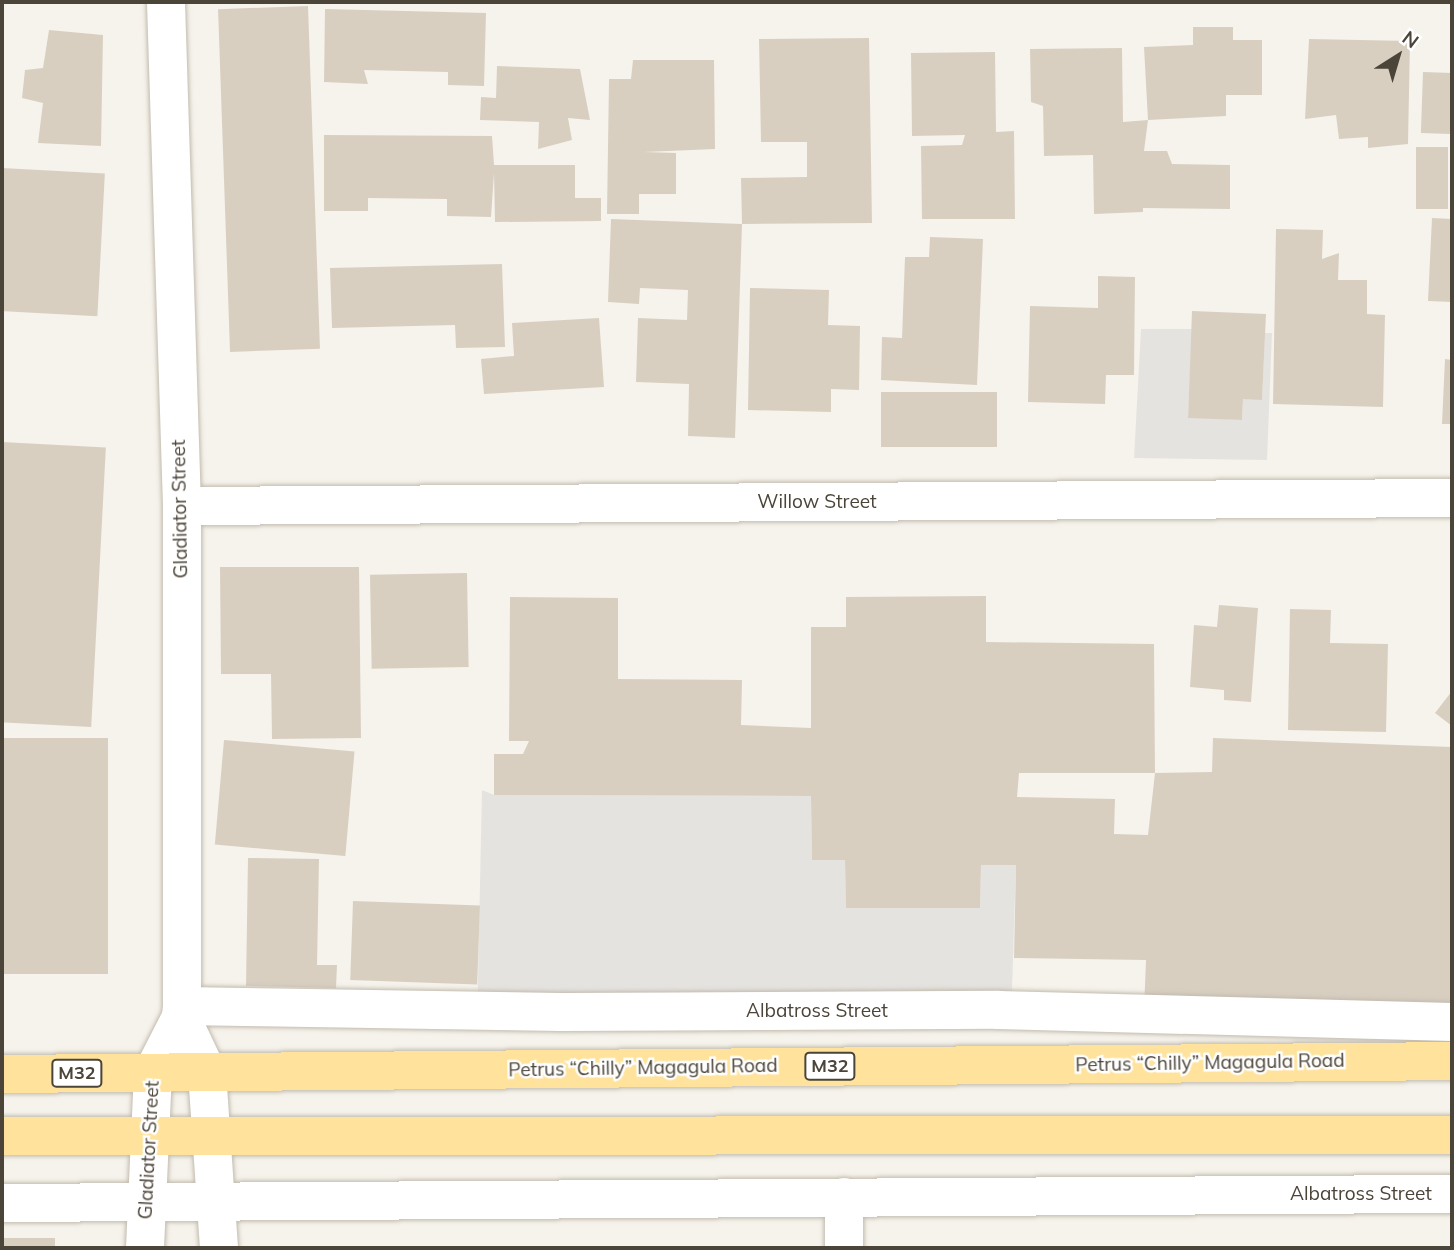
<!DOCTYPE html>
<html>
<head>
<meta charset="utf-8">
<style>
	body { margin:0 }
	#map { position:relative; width:1454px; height:1250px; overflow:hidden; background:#f6f3ec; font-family:Mulish,sans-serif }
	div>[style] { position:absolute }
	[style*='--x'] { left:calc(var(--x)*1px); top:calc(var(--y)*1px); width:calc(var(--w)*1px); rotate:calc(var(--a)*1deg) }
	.parking>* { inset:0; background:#e5e3e0 }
	.building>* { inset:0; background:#d8cfc1; transform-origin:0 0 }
	.roads { filter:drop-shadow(0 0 2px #c2bbae) drop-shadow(0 0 2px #c2bbae) }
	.minor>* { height:38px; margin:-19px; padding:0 19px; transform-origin:19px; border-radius:19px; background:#fff }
	.major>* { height:38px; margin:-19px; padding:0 19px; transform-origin:19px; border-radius:19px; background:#ffe39c }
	span { translate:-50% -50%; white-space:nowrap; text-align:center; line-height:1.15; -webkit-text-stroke:5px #fff; paint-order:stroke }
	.shield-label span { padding:2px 5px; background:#fff; border:2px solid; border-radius:5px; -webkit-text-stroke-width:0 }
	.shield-label { font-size:18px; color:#4b4439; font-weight:700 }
	.street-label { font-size:19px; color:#4b4439 }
	.frame { position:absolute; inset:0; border:4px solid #4b4439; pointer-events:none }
	.north { position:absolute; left:1363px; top:21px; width:70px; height:70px; -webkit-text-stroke:5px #fff; paint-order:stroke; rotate:37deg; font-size:19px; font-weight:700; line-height:28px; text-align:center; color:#4b4439 }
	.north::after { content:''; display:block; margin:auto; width:24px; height:32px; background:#4b4439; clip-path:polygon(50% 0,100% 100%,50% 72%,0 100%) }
</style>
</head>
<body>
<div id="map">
	<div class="parking">
		<i style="clip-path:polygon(1141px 329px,1192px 329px,1188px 417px,1242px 420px,1243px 399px,1262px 399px,1265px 333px,1272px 333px,1267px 460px,1134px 458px)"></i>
		<i style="clip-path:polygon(482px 790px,494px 795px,811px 796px,812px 860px,845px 860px,846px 908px,980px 908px,981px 865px,1016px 865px,1011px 1021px,477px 1024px)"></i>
	</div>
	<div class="building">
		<i style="left:308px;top:6px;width:343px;height:90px;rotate:88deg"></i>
		<i style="clip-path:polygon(325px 9px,486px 13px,484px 86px,448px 85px,448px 72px,364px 70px,368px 84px,324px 82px)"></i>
		<i style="clip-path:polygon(1193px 27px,1233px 27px,1233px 40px,1262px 40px,1262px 95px,1226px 95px,1226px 116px,1148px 120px,1144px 47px,1193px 45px)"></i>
		<i style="clip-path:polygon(49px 30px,103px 35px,101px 146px,38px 143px,43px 103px,22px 98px,25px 70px,43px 68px)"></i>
		<i style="clip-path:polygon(869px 38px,872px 223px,742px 224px,741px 178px,807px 177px,807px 142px,761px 142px,759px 39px)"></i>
		<i style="clip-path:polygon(1309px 39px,1410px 41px,1408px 144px,1368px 148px,1368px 137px,1339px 139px,1336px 115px,1305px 119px)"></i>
		<i style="clip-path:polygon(1122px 48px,1123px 122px,1148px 120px,1144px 151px,1167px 151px,1172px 164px,1230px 165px,1230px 209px,1143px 208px,1143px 212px,1094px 214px,1093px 155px,1044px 156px,1043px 106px,1031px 102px,1030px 49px)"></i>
		<i style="clip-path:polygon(995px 52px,996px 132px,1014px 131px,1015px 219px,922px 219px,921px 146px,962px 145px,965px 135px,912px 136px,911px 53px)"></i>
		<i style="clip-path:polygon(633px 60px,714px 60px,715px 149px,644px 152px,676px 153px,676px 194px,639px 194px,639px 214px,607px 214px,609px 79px,631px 79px)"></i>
		<i style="clip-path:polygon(497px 66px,580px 69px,590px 120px,568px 118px,572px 140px,538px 149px,539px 122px,480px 120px,481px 97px,496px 98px)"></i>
		<i style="left:1423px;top:72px;width:29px;height:61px;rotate:2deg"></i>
		<i style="clip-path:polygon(324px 135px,492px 136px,494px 165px,575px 165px,575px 198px,601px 198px,601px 221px,495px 222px,494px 173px,491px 217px,447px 216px,447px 199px,368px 198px,368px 211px,324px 211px)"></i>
		<i style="left:1416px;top:147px;width:32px;height:62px"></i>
		<i style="left:2px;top:168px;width:103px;height:143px;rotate:3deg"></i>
		<i style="clip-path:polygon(1432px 218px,1452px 219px,1452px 302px,1428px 301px)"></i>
		<i style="clip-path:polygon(611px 219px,742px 224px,735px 438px,688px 436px,689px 384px,636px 382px,638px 318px,687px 320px,688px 290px,640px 288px,639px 304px,608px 302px)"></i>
		<i style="clip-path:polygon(1276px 229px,1323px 230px,1322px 259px,1339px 253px,1338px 280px,1367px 280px,1367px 314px,1385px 315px,1383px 407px,1273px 404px)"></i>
		<i style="clip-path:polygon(930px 237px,983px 239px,977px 385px,881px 380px,882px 337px,902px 338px,905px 257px,929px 257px)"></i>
		<i style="clip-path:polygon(502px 264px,505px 347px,456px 348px,455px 325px,332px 328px,330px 268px)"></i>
		<i style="clip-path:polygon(1098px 276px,1135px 277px,1134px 375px,1106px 375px,1105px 404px,1028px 402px,1030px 306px,1098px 308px)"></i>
		<i style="clip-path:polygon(750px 288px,829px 290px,828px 325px,860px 326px,859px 390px,831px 389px,831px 412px,748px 410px)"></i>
		<i style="clip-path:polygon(1192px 311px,1266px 314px,1262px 400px,1243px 399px,1242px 420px,1188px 418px)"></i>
		<i style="clip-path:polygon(599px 318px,604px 387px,484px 394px,481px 359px,514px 356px,512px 323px)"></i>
		<i style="clip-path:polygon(1445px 359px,1452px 360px,1452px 424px,1442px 424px)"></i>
		<i style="left:881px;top:392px;width:116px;height:55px"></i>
		<i style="left:2px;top:442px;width:104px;height:280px;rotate:3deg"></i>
		<i style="clip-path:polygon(220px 567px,359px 567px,361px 738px,272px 739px,271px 674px,221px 674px)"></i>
		<i style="left:467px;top:573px;width:94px;height:97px;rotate:89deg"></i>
		<i style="clip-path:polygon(evenodd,986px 596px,986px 642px,1154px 644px,1155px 773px,1212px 772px,1213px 738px,1452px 747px,1452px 1004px,1144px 1010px,1146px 960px,1014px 958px,1016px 865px,981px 865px,980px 908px,846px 908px,845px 860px,812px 860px,811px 796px,494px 795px,494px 754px,523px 754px,529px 741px,509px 741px,510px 597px,618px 598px,618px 679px,742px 680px,741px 725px,811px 728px,811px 627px,846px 627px,846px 597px,986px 596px,1019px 773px,1155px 773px,1148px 835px,1114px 834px,1115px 799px,1017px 797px,1019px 773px)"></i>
		<i style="clip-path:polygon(1219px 605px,1258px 608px,1251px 702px,1224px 700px,1224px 690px,1190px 687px,1194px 625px,1217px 627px)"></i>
		<i style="clip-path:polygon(1290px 609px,1331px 610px,1330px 643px,1388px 644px,1386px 732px,1288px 730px)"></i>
		<i style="clip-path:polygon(1452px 691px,1452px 726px,1435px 713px)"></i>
		<i style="left:2px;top:738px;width:106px;height:236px"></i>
		<i style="left:224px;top:740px;width:131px;height:105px;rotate:5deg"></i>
		<i style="clip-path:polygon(248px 858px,319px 859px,317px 965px,337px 965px,336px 988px,246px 986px)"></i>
		<i style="left:353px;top:901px;width:127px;height:79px;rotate:2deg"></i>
		<i style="left:2px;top:1238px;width:53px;height:10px"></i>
	</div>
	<div class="roads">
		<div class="minor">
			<i style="--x:182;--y:506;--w:1270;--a:-0.36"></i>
			<i style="--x:182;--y:1006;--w:379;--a:0.9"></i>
			<i style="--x:561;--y:1012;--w:437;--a:-0.3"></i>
			<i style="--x:998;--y:1010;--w:454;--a:1.5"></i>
			<i style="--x:181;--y:1017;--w:61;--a:64.7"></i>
			<i style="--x:207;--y:1072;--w:176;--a:86.1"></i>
			<i style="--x:2;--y:1203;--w:1450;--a:-0.36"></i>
			<i style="--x:145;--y:1248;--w:176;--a:-87.4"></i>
			<i style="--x:153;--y:1072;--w:62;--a:-63"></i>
			<i style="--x:181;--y:1017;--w:11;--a:-85"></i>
			<i style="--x:182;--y:1006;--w:500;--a:-90"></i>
			<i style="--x:182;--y:506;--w:504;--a:-91.82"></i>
			<i style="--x:844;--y:1248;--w:51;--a:-90"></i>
		</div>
		<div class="major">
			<i style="--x:2;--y:1074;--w:1450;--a:-0.51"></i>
			<i style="--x:2;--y:1136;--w:1450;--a:-0.04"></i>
		</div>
	</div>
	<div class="shield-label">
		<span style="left:830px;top:1066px">M32</span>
		<span style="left:77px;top:1073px">M32</span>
	</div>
	<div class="street-label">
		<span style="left:817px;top:502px">Willow Street</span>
		<span style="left:180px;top:509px;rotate:-91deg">Gladiator Street</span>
		<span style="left:817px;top:1011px">Albatross Street</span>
		<span style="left:1210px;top:1063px;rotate:-1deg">Petrus “Chilly” Magagula Road</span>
		<span style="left:643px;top:1068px;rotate:-1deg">Petrus “Chilly” Magagula Road</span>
		<span style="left:149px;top:1150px;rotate:-87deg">Gladiator Street</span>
		<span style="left:1361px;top:1194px">Albatross Street</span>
	</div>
	<div class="frame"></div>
	<div class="north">N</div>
</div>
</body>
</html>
